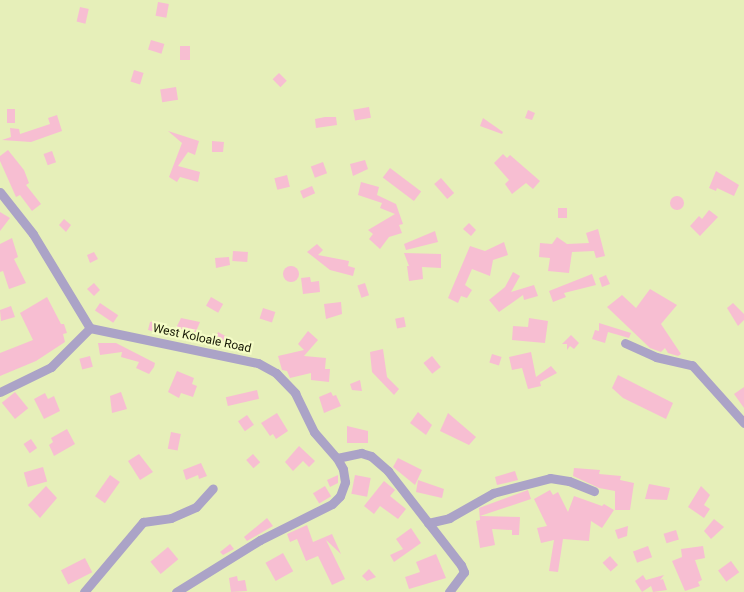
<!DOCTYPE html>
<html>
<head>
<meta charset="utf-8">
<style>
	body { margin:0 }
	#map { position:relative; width:744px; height:592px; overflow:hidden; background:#e6efb9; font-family:Roboto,sans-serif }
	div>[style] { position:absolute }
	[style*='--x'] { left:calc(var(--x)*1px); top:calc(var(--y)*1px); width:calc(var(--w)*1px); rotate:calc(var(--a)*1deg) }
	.building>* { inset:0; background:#f7bed2; transform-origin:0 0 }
	.round { border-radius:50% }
	.minor>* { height:9px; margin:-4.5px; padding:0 4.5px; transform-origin:4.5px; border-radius:4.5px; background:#aba3c7 }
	span { translate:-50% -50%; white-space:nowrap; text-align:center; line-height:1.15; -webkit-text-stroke:4.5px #f4fcc6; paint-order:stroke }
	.street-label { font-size:12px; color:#151704 }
</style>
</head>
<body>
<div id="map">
	<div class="building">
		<i style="left:158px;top:2px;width:11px;height:14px;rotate:10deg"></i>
		<i style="left:80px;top:7px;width:9px;height:15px;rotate:13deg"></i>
		<i style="left:151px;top:40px;width:14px;height:10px;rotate:17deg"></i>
		<i style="left:180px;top:46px;width:10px;height:14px"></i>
		<i style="left:134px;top:70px;width:10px;height:12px;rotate:17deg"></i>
		<i style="left:279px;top:73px;width:11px;height:9px;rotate:45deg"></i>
		<i style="left:176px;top:87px;width:13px;height:16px;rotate:81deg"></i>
		<i style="left:369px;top:107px;width:11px;height:16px;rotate:80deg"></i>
		<i style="left:7px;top:109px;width:8px;height:14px"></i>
		<i style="clip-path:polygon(528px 110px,535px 113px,532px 120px,525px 118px)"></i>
		<i style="clip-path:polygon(57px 115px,62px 131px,31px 142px,2px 140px,11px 137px,10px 128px,19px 129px,20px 134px,50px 124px,48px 118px)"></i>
		<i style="clip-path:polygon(325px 117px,336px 117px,337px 125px,316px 128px,315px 119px)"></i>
		<i style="clip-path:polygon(483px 118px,503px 132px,502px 134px,480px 126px)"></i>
		<i style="clip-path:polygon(168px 131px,199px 141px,195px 155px,188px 152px,178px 166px,200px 172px,198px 182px,180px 177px,177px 182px,169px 177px,182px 143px)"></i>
		<i style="clip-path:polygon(212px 141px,224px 142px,223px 152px,212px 152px)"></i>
		<i style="clip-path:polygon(8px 150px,24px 170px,29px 183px,26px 185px,41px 204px,32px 211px,20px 195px,16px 197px,0 161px,0 156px)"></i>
		<i style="left:52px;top:151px;width:12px;height:9px;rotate:70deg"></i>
		<i style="clip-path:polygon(503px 154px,507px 158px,510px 155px,540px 181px,533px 189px,526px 183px,512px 194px,505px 184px,509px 180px,494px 163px)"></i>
		<i style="clip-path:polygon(365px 160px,368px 169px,353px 176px,350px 164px)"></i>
		<i style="left:323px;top:162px;width:12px;height:13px;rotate:70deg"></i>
		<i style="left:390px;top:168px;width:39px;height:12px;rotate:37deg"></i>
		<i style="clip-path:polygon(716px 171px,739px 185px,734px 196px,717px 188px,716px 191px,709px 188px)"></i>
		<i style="left:287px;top:175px;width:12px;height:13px;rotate:76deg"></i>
		<i style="left:441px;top:178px;width:20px;height:9px;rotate:49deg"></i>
		<i style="clip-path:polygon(361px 182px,379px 187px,377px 195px,396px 204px,403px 224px,399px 225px,402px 233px,389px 237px,380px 249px,369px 239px,373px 234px,368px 230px,395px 214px,380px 208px,382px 203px,358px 195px)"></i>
		<i style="left:312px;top:186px;width:8px;height:13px;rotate:67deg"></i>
		<i class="round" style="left:670px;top:196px;width:14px;height:14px"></i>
		<i style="left:558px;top:208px;width:9px;height:10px"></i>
		<i style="clip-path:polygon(709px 210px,718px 217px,700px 236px,690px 226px,699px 216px,702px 219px)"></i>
		<i style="clip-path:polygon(0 212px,10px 218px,0 231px)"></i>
		<i style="clip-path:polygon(64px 219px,71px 225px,66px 232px,59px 225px)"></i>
		<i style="clip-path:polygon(469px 223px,476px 230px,471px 236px,463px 229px)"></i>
		<i style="clip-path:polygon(598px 229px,605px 256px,596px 258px,594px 251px,572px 252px,569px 273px,548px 271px,550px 258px,539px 257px,540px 243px,552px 244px,557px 237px,567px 244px,589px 243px,586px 233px)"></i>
		<i style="clip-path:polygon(435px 231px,438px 242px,406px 250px,404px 244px)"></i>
		<i style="clip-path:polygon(12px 238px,18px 257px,14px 259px,26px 283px,9px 289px,3px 271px,0 272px,0 244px)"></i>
		<i style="clip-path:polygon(504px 242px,508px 255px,493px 260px,490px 276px,472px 269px,465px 285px,472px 290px,467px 298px,461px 296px,458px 303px,448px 298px,470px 246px,485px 251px)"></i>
		<i style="clip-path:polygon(317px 244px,323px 250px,318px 255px,349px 261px,348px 266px,355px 268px,353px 276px,330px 270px,307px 252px)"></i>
		<i style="left:233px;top:251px;width:15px;height:10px;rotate:4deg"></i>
		<i style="clip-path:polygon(94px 252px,98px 259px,90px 263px,87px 255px)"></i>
		<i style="clip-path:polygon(404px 253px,441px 254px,441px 268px,422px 267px,423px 279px,409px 281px,407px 266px,409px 266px)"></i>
		<i style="clip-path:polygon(229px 257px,230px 265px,216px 268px,215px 258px)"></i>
		<i class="round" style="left:283px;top:266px;width:16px;height:16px"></i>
		<i style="clip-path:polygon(513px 272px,520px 276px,511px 292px,534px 285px,538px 296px,524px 300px,523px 295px,499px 312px,489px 300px,505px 287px)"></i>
		<i style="clip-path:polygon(592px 274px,596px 285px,564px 293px,566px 297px,553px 302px,549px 291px)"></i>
		<i style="clip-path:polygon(606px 275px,610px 284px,602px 287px,599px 278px)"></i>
		<i style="clip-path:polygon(310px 277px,311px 282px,319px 281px,320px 292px,303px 294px,301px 278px)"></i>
		<i style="clip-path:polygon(94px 283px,100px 290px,94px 296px,87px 289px)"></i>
		<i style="left:365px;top:283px;width:13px;height:8px;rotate:72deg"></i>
		<i style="clip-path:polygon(650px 289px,677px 305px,661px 324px,681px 354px,678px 356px,668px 353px,665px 348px,661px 352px,650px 348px,607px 307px,622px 295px,636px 308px)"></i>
		<i style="clip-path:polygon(47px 297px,61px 324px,64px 324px,67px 333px,63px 334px,65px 342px,36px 361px,0 376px,0 353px,33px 340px,20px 313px)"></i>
		<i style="left:211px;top:297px;width:14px;height:10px;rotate:30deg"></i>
		<i style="clip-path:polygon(341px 302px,342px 314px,326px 319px,324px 304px)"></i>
		<i style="left:100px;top:303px;width:22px;height:9px;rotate:34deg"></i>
		<i style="clip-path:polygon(733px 303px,744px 314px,744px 320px,738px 326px,727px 308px)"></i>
		<i style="clip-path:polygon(11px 306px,15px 317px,1px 321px,0 310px)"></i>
		<i style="left:263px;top:308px;width:13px;height:11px;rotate:18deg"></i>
		<i style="left:404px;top:317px;width:10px;height:9px;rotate:79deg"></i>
		<i style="clip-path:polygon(181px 318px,200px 322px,194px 336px,176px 328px)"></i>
		<i style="clip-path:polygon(529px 318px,548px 321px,545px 343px,512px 340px,513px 326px,528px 327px)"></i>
		<i style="clip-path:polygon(155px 321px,162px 323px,159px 333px,148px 330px,150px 322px)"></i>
		<i style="clip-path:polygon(599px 323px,631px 333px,629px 338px,608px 332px,605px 343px,592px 339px,595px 330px,599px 331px)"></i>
		<i style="clip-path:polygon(308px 331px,318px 340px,304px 356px,326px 358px,325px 369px,330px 369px,329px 382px,311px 380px,311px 373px,290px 378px,287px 371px,282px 370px,278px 356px,304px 350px,298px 344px)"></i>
		<i style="clip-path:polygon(218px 332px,229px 338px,225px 347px,214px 343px)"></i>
		<i style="clip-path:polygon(571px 335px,579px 343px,574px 349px,570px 346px,567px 350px,567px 344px,562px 344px)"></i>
		<i style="clip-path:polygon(98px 343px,116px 343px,155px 363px,154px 367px,149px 374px,136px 368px,139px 362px,121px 357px,122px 352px,100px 355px)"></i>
		<i style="clip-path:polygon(383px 349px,387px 377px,399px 389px,394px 395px,372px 372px,370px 352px)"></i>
		<i style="clip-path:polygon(531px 352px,536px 377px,551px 366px,557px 373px,540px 382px,541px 386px,528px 389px,522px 368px,512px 370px,509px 357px)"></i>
		<i style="left:492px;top:354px;width:10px;height:9px;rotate:17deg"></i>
		<i style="left:90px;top:356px;width:11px;height:11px;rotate:75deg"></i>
		<i style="left:432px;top:356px;width:14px;height:11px;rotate:51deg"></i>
		<i style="clip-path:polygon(177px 371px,194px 378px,192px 384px,197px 386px,193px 397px,181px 393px,179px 398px,168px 392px)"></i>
		<i style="clip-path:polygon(618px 375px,673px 403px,666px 419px,623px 398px,612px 388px)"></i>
		<i style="clip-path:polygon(360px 380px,362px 391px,352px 390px,350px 384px)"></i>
		<i style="clip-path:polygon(744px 387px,744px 408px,734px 394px)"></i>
		<i style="left:257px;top:390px;width:9px;height:32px;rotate:77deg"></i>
		<i style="left:15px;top:392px;width:21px;height:17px;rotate:51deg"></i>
		<i style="clip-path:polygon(121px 392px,127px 409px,112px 413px,110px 396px)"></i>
		<i style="clip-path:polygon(331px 392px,333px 396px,336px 395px,341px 406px,324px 413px,319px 397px)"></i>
		<i style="clip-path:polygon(45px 393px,48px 399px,54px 396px,60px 411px,44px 419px,34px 399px)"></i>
		<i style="clip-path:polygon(418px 412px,432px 425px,426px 435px,410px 423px)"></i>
		<i style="clip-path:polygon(277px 413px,288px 431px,276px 439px,273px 434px,270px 436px,261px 423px)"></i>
		<i style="clip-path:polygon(448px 413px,476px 437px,469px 445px,440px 431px)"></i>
		<i style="left:247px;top:415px;width:12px;height:11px;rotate:55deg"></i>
		<i style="clip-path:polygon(347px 426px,368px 431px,368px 443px,347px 443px)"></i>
		<i style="clip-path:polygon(67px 429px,75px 444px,54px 456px,49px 445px,53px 442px,51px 438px)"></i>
		<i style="left:171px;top:432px;width:10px;height:17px;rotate:11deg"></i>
		<i style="left:31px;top:439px;width:11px;height:9px;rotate:56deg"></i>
		<i style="clip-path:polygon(299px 446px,315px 461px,309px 467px,303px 461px,293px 471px,285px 462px)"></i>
		<i style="clip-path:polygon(139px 454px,153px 472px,140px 480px,128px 461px)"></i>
		<i style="left:253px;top:454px;width:11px;height:9px;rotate:49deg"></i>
		<i style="clip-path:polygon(398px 458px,422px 470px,415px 485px,393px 467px)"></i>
		<i style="clip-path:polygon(201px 463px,207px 476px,199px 479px,198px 475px,186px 480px,183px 470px)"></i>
		<i style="left:43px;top:467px;width:15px;height:20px;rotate:74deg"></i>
		<i style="clip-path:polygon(574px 468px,600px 470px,599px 474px,621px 476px,620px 480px,634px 483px,630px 510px,615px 510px,615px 491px,599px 488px,573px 476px)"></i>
		<i style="clip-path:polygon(515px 471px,518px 480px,497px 485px,495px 477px)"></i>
		<i style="left:110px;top:475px;width:12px;height:26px;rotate:35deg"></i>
		<i style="clip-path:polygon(338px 475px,338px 483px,330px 487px,327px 480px)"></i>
		<i style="left:355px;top:475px;width:16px;height:19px;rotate:11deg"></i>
		<i style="clip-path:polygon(418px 480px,444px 489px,442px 498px,416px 492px)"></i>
		<i style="clip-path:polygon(384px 481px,395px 490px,390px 496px,406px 509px,398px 519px,380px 506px,374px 514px,364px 506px)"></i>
		<i style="clip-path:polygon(649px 484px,670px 488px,667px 500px,645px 499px)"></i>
		<i style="clip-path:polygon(46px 486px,57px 498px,40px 518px,28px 505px)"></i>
		<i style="left:325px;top:486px;width:12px;height:14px;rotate:59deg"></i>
		<i style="clip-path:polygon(701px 486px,710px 495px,704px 505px,710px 509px,704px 518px,688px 507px)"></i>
		<i style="clip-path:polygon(528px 490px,531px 499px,480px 516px,520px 517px,519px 535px,512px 535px,512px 530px,492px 529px,495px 545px,480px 548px,476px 521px,480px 520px,479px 508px)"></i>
		<i style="clip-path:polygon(550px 490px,553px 495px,558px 492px,568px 512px,574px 496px,602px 506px,604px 504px,614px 510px,602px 528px,591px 521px,589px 541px,563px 539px,558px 572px,549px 571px,554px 540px,541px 543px,537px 528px,547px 526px,534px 499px)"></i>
		<i style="clip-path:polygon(267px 518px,273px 526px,247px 541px,244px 537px)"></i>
		<i style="clip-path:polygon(714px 519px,724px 527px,711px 539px,704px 531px)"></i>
		<i style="clip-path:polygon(307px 525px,313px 542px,332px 534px,341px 554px,326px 540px,345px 579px,332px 585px,318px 556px,306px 561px,297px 539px,290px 542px,287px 534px)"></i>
		<i style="clip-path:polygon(628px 526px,627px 536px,618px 539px,615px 530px)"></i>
		<i style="clip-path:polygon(411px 528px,421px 543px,394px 562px,390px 555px,403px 549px,396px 539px)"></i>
		<i style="left:676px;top:530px;width:10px;height:13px;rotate:73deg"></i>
		<i style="clip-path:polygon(230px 544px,234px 549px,223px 555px,220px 552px)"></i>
		<i style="left:648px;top:546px;width:12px;height:16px;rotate:70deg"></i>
		<i style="clip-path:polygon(703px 546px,705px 558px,695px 560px,702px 580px,698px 582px,700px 586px,685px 591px,672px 561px,682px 557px,681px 549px)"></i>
		<i style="left:168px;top:547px;width:16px;height:23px;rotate:50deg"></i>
		<i style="left:283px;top:553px;width:21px;height:20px;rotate:61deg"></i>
		<i style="clip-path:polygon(436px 554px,446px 578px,409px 589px,405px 577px,420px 572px,416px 562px)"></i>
		<i style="left:610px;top:556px;width:12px;height:10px;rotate:48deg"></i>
		<i style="left:85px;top:558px;width:16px;height:27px;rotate:63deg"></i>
		<i style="left:731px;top:561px;width:14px;height:16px;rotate:54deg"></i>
		<i style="clip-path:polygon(369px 569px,376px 577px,367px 581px,362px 576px)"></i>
		<i style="clip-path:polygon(643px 575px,646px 580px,664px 575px,660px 580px,663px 579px,667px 590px,653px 592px,651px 586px,642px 592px,635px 581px)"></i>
		<i style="clip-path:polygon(237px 576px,238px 581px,245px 580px,247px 591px,231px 592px,229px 578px)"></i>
	</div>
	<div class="minor">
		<i style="--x:0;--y:192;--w:53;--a:51.8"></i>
		<i style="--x:33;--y:234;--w:110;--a:58.8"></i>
		<i style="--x:90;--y:328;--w:172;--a:11.8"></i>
		<i style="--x:258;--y:363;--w:21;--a:29"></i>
		<i style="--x:276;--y:373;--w:28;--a:46"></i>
		<i style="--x:295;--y:393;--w:43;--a:64"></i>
		<i style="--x:314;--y:432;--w:35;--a:49"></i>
		<i style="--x:337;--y:458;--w:25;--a:-12"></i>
		<i style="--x:361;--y:453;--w:10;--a:17"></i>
		<i style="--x:371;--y:456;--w:23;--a:41"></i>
		<i style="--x:388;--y:471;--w:119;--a:52.2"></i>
		<i style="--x:461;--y:565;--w:8;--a:67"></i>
		<i style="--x:464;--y:572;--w:25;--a:127"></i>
		<i style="--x:625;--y:343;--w:34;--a:24"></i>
		<i style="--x:656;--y:357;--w:37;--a:13"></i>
		<i style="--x:692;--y:365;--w:78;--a:48.1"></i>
		<i style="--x:0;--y:392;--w:57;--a:-26.1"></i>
		<i style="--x:51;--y:367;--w:55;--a:-45"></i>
		<i style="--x:428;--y:523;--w:22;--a:-13"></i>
		<i style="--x:449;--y:518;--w:51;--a:-29.6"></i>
		<i style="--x:493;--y:493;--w:59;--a:-14.7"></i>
		<i style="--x:550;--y:478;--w:19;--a:9"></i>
		<i style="--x:569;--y:481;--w:27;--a:22"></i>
		<i style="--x:84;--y:592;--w:92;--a:-49.9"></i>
		<i style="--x:143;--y:522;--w:28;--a:-8"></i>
		<i style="--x:171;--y:518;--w:27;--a:-24"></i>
		<i style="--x:196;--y:507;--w:25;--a:-48"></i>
		<i style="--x:176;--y:592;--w:99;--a:-31.8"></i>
		<i style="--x:260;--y:540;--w:80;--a:-26.6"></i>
		<i style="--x:332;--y:504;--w:11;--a:-45"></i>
		<i style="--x:340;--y:496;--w:15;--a:-70"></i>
		<i style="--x:345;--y:482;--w:13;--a:-99"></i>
		<i style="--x:343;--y:469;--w:13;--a:-119"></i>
	</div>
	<div class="street-label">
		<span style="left:202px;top:339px;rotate:12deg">West Koloale Road</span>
	</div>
</div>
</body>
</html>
